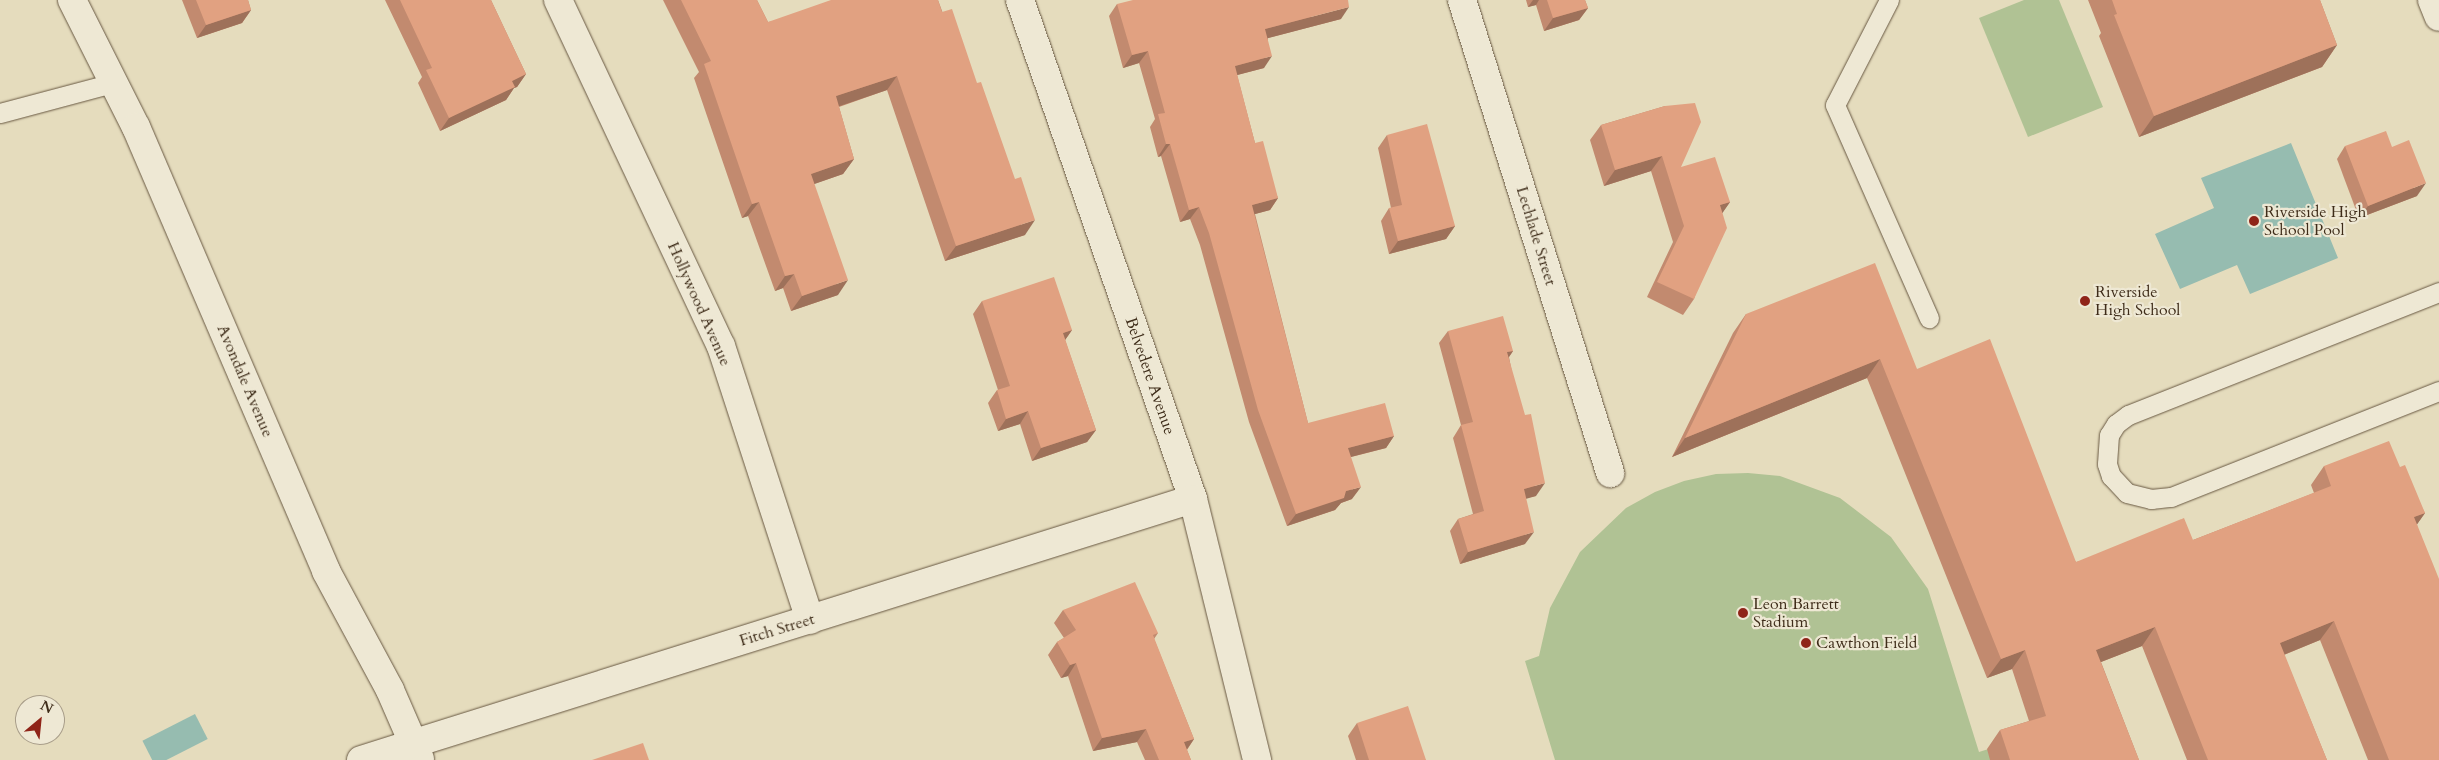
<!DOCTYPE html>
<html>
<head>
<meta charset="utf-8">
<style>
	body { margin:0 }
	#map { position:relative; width:2439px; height:760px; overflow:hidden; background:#e5dcbd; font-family:Cardo,serif }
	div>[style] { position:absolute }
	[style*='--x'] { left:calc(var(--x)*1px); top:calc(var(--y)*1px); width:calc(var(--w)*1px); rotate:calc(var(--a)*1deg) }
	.green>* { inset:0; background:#b0c294 }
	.water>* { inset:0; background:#96bcb0; transform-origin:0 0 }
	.roads { filter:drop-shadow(0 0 1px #685842) drop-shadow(0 0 1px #685842) }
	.service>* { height:19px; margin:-9.5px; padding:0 9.5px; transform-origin:9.5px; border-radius:9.5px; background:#eee8d4 }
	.minor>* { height:28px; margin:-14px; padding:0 14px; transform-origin:14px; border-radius:14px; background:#eee8d4 }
	.secondary>* { height:28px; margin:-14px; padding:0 14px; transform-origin:14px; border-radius:14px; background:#eee8d4 }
	.wall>* { inset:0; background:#c28a6f }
	.shaded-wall>* { inset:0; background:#9e715a }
	.building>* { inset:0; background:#e1a181 }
	.dots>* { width:14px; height:14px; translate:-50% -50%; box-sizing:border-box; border:2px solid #eee8d4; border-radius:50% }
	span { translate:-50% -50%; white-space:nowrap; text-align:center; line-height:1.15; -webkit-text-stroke:4.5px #eee8d4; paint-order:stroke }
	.poi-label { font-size:16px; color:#3e2c19 }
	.left { translate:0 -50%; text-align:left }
	.street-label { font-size:16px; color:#3e2c19 }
	.north { position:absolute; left:15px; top:695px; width:50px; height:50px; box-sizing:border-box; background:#eee8d4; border:1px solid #a89d89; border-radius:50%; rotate:28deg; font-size:14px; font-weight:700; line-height:20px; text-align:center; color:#3e2c19 }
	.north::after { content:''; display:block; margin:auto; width:18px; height:22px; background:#8f2418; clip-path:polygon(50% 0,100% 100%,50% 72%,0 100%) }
</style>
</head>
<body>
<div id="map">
	<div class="green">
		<i style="clip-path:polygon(2024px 0,2059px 0,2103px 107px,2028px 137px,1979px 18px)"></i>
		<i style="clip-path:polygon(1748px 473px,1780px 476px,1840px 498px,1891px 537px,1928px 589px,1979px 752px,2023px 738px,2030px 760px,1555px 760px,1525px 661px,1539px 656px,1550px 608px,1580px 552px,1626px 508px,1655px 492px,1684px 481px,1716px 474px)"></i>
	</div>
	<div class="water">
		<i style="clip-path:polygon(2291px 143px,2338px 258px,2250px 294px,2237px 265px,2180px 289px,2155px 234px,2214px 208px,2201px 178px)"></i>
		<i style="left:195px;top:714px;width:28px;height:59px;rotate:63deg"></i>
	</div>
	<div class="roads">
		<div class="service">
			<i style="--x:1889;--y:0;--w:118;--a:117.2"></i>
			<i style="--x:1835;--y:105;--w:233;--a:66.2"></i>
			<i style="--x:0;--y:113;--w:117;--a:-14.9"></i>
			<i style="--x:2439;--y:292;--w:334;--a:158.4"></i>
			<i style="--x:2128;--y:415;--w:15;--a:143"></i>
			<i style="--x:2116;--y:424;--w:13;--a:122"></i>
			<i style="--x:2109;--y:435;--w:29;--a:94"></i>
			<i style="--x:2107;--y:464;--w:13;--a:72"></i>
			<i style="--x:2111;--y:476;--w:23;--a:47"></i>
			<i style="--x:2127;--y:493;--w:25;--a:14"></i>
			<i style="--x:2151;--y:499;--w:20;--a:-6"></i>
			<i style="--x:2171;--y:497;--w:288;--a:-21.6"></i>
		</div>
		<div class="minor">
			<i style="--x:72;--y:0;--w:142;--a:63.3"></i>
			<i style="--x:136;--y:127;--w:483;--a:66.8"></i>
			<i style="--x:326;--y:571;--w:135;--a:61.7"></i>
			<i style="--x:390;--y:690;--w:75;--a:66.5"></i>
			<i style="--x:558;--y:0;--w:382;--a:64.8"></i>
			<i style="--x:721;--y:346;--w:288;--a:72"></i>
			<i style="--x:1020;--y:0;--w:528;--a:70.88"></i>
			<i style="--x:1193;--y:499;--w:269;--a:76.2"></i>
			<i style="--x:1462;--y:0;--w:496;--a:72.6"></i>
			<i style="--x:361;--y:760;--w:872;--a:-17.42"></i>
		</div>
		<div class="secondary">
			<i style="--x:2432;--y:0;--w:18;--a:68"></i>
		</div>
	</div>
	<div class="wall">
		<i style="clip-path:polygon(182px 0,248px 0,251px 10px,242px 23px,197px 38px)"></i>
		<i style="clip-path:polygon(385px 0,491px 0,526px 74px,517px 87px,514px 88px,506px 100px,440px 131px,418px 83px,422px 77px)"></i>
		<i style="clip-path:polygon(663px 0,757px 0,768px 22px,938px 0,1025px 235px,945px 261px,887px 90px,839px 107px,854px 159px,843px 174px,814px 184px,838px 295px,791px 311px,783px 288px,775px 291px,748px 216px,742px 218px,694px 78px,699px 72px)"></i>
		<i style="clip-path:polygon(1526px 0,1585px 0,1588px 8px,1579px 20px,1544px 31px,1536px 5px,1528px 7px)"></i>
		<i style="clip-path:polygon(2088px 0,2320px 0,2337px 45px,2322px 67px,2139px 137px,2099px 36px,2101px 33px)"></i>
		<i style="clip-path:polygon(1117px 4px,1341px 19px,1268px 38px,1264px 68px,1237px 75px,1255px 143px,1278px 198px,1270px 210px,1255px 214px,1308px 423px,1394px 436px,1386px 448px,1351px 457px,1352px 499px,1341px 503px,1335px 510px,1287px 526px,1249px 422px,1200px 245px,1190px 219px,1180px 222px,1161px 156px,1158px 157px,1150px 127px,1155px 119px,1139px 63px,1123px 68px,1109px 16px)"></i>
		<i style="clip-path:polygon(1665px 106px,1681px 167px,1730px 202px,1722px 213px,1694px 299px,1683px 315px,1647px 297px,1673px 242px,1651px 171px,1604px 186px,1590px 140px,1601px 125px)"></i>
		<i style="clip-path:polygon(1387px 135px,1455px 226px,1446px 239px,1389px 254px,1381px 221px,1389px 208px,1391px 208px,1378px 148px)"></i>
		<i style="clip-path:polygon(2345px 146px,2392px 147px,2417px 196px,2359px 218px,2337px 159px)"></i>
		<i style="clip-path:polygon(982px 301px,1072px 330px,1065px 340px,1096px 430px,1087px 442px,1032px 461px,1020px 424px,998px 431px,988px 403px,997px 390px,998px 390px,973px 314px)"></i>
		<i style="clip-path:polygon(1746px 314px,1917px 369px,2076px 562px,2193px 540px,2314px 493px,2311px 485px,2324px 466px,2400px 467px,2425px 513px,2417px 524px,2439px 760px,2368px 760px,2320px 640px,2284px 655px,2327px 760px,2187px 760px,2142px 646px,2101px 662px,2139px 760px,1990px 760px,1987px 749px,2000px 730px,2029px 721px,2012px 669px,1987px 678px,1867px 378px,1672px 457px,1733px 333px)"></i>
		<i style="clip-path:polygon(1448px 331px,1513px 351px,1509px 357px,1536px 496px,1526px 498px,1525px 544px,1460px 564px,1450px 531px,1458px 519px,1473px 514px,1453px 438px,1461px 425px,1439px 343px)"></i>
		<i style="clip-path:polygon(1063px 610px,1158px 633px,1154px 639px,1194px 739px,1187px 750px,1191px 760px,1145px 760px,1137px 742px,1093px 751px,1068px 676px,1061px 678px,1048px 655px,1057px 642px,1064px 638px,1054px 623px)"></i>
		<i style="clip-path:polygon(1357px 723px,1426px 760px,1356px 760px,1348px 736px)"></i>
	</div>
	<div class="shaded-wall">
		<i style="clip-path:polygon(1533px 0,1539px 0,1536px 5px,1528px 7px)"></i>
		<i style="clip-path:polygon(1349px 7px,1341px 19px,1257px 41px,1265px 29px)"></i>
		<i style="clip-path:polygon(1588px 8px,1579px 20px,1544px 31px,1553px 18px)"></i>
		<i style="clip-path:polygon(251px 10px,242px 23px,197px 38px,206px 25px)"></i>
		<i style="clip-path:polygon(2337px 45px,2322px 67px,2139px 137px,2154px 116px)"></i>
		<i style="clip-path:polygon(1148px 51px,1139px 63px,1123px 68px,1132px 55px)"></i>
		<i style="clip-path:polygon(1272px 56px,1264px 68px,1226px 78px,1235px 66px)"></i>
		<i style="clip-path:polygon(526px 74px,517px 87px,514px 88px,506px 100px,440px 131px,449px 118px,512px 81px)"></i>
		<i style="clip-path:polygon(897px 76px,887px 90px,825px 111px,836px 96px)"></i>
		<i style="clip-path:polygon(1166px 144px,1170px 144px,1161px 156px,1158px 157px)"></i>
		<i style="clip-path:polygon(1662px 156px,1651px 171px,1604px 186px,1615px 170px)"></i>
		<i style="clip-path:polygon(854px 159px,843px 174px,800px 189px,811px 174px)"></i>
		<i style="clip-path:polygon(2426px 183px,2417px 196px,2359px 218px,2368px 206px)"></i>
		<i style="clip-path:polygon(1278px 198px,1270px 210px,1244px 217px,1252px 205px)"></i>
		<i style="clip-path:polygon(759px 202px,748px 216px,742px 218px,752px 204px)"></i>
		<i style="clip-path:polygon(1730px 202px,1719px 218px,1720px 205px)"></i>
		<i style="clip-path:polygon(1199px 207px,1190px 219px,1180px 222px,1189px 210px)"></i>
		<i style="clip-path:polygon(1035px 220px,1025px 235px,945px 261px,956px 246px)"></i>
		<i style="clip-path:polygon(1455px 226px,1446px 239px,1389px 254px,1398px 241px)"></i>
		<i style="clip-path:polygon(794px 274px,783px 288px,775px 291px,785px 276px)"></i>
		<i style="clip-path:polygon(848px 280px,838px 295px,791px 311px,802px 296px)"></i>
		<i style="clip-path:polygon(1072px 330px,1063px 343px,1063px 333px)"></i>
		<i style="clip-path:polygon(1513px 351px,1504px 364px,1507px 352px)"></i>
		<i style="clip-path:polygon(1880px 359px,1867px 378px,1672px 457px,1685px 438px)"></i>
		<i style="clip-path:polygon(1028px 411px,1020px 424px,998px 431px,1006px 419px)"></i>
		<i style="clip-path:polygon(1096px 430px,1087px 442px,1032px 461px,1041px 448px)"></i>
		<i style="clip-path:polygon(1394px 436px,1386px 448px,1339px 460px,1348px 448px)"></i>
		<i style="clip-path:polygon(1545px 483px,1536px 496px,1515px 502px,1524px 489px)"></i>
		<i style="clip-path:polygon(1361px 487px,1352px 499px,1341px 503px,1335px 510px,1287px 526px,1296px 514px,1346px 491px)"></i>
		<i style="clip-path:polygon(2425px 513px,2411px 533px,2414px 517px)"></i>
		<i style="clip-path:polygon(1534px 532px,1525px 544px,1460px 564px,1468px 552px)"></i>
		<i style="clip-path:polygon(2334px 621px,2320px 640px,2266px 662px,2280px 643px)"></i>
		<i style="clip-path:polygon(2155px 627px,2142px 646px,2083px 669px,2096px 650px)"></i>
		<i style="clip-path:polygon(2025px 650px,2012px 669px,1987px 678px,2001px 659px)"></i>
		<i style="clip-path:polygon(1076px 663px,1068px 676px,1061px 678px,1070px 665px)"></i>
		<i style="clip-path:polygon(1146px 729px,1137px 742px,1093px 751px,1102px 738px)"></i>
		<i style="clip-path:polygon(1194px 739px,1185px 752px,1184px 742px)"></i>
	</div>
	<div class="building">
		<i style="clip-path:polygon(196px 0,248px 0,251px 10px,206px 25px)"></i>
		<i style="clip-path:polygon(400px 0,491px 0,526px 74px,512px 81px,515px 87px,449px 118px,426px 70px,432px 68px)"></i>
		<i style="clip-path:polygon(681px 0,757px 0,768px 22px,831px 0,938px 0,942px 12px,952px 9px,977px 83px,981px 82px,1015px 179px,1021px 177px,1035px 220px,956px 246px,897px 76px,836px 96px,854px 159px,811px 174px,848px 280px,802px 296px,794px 274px,785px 276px,759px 202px,752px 204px,704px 64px,711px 61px)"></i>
		<i style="clip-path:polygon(1133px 0,1348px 0,1349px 7px,1265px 29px,1272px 56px,1235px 66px,1255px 143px,1263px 141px,1278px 198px,1252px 205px,1308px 423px,1385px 403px,1394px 436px,1348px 448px,1361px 487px,1346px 491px,1344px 498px,1296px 514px,1258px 410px,1209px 233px,1199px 207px,1189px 210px,1170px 144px,1166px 144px,1158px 114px,1165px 113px,1148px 51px,1132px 55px,1117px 4px)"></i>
		<i style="clip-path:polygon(1547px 0,1585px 0,1588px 8px,1553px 18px)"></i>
		<i style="clip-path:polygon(2112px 0,2320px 0,2337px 45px,2154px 116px,2114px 15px,2117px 14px)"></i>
		<i style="clip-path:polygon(1695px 103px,1701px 122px,1681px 167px,1715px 157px,1730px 202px,1720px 205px,1727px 228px,1694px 299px,1657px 282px,1684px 226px,1662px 156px,1615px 170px,1601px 125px,1665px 106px)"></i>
		<i style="clip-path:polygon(1427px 124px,1455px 226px,1398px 241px,1389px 208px,1402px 205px,1387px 135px)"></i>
		<i style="clip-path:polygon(2386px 131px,2392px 147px,2409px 140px,2426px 183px,2368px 206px,2345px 146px)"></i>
		<i style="clip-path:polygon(1875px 263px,1917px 369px,1990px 339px,2076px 562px,2184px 518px,2193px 540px,2331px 486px,2324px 466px,2389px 441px,2400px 467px,2405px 465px,2425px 513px,2414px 517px,2439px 579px,2439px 760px,2389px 760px,2334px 621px,2280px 643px,2327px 760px,2208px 760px,2155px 627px,2096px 650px,2139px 760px,2010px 760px,2000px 730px,2046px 716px,2025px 650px,2001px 659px,1880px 359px,1685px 438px,1746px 314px)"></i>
		<i style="clip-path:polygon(1054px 277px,1072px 330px,1063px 333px,1096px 430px,1041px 448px,1028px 411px,1006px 419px,997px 390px,1010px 386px,982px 301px)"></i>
		<i style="clip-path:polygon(1503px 316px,1513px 351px,1507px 352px,1525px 415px,1531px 414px,1545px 483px,1524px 489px,1534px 532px,1468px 552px,1458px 519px,1484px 511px,1461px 425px,1473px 422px,1448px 331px)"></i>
		<i style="clip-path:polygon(1135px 582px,1158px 633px,1153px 635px,1194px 739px,1184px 742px,1191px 760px,1159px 760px,1146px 729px,1102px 738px,1076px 663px,1070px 665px,1057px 642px,1076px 630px,1063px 610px)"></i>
		<i style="clip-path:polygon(1408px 706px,1426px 760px,1369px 760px,1357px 723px)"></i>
		<i style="clip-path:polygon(643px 743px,649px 760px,592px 760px)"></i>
	</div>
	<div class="dots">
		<i style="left:2254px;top:221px;background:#8f2418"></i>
		<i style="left:2085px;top:301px;background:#8f2418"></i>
		<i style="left:1743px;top:613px;background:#8f2418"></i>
		<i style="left:1806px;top:643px;background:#8f2418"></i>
	</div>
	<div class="poi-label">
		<span class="left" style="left:2264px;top:221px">Riverside High<br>School Pool</span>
		<span class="left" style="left:2095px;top:301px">Riverside<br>High School</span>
		<span class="left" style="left:1753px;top:613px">Leon Barrett<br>Stadium</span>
		<span class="left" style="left:1816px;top:643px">Cawthon Field</span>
	</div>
	<div class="street-label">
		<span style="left:1536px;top:236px;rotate:73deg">Lechlade Street</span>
		<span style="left:699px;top:304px;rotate:66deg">Hollywood Avenue</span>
		<span style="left:1150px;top:376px;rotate:71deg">Belvedere Avenue</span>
		<span style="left:245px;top:381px;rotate:67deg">Avondale Avenue</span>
		<span style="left:777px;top:630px;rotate:-17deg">Fitch Street</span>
	</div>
	<div class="north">N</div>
</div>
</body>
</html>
